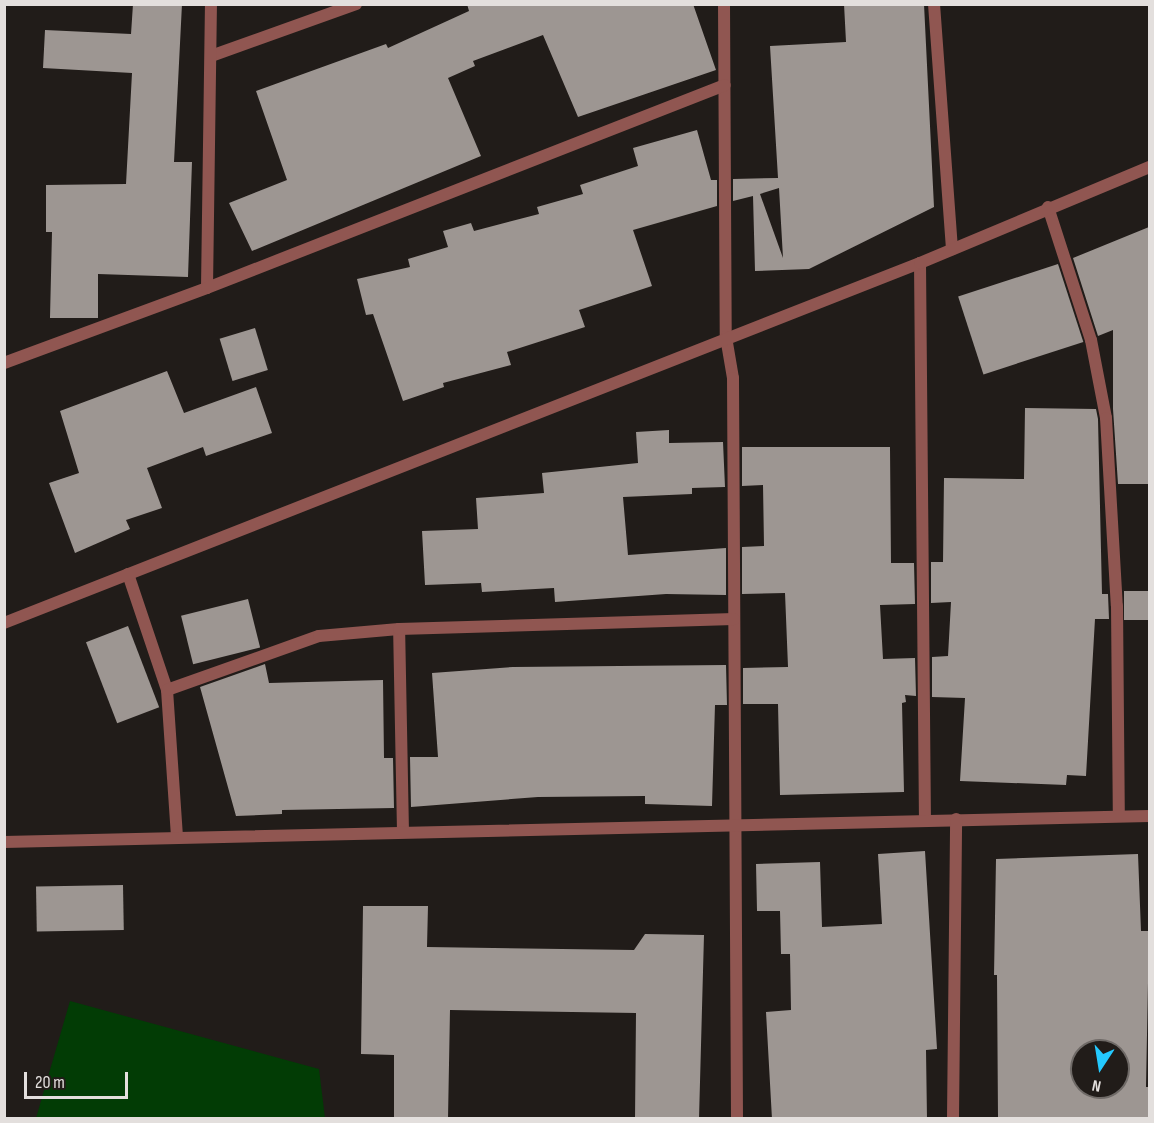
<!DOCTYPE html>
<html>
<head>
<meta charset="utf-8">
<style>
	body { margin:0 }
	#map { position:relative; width:1154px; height:1123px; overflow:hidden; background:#211c19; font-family:"Sofia Sans Condensed",sans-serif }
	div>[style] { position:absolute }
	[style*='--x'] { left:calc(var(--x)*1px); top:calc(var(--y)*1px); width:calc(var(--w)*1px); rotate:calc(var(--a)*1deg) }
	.green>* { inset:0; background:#023c05 }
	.building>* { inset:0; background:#9d9692; transform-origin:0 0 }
	.minor>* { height:12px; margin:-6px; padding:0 6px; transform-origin:6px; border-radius:6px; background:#905651 }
	.tertiary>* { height:12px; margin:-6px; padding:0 6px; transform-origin:6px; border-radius:6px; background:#905651 }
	span { translate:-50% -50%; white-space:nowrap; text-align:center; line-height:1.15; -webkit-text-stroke:6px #211c19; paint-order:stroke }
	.frame { position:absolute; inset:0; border:6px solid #e3dfdd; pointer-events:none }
	.north { position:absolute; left:1070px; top:1039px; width:60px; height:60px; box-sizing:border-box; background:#211c19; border:2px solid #6f6a67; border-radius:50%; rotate:192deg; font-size:16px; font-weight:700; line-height:24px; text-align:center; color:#e3dfdd }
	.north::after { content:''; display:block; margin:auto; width:21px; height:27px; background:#24c9fe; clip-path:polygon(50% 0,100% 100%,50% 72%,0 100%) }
	.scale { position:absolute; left:24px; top:1072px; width:104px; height:27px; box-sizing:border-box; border:3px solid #e3dfdd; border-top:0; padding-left:8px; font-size:18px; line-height:21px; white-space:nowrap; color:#e3dfdd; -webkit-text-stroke:4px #211c19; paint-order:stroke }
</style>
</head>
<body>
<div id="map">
	<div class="green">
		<i style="clip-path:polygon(70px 1001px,319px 1069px,325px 1118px,36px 1118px)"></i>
	</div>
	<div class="building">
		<i style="clip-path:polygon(133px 4px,182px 4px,174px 162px,192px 162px,188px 277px,98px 274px,98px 318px,50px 318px,52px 232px,46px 232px,46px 185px,126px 184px,132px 73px,43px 68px,45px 30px,131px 34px)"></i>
		<i style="clip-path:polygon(467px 4px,693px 4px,716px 70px,578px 117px,543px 35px,473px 61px,475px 66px,448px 78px,481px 156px,252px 251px,229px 203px,287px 180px,256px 91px,386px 44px,388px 48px,469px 11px)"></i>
		<i style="clip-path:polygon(evenodd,844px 4px,924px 4px,934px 207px,809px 269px,755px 271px,753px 196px,733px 201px,733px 179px,778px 178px,770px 46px,846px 42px,844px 4px,779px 188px,783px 258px,760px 194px,779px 188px)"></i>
		<i style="clip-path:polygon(697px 130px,711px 180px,717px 180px,717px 206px,633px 230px,652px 286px,579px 310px,585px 327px,507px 352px,511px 365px,443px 383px,444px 387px,403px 401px,373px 314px,366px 315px,357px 279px,410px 267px,408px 259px,448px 247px,443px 231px,471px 223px,474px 231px,539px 214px,537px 207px,583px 194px,580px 185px,638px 166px,633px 148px)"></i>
		<i style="clip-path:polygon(1149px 227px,1149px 484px,1118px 484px,1113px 409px,1113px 330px,1098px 336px,1073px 258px)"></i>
		<i style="left:1058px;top:264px;width:82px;height:105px;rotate:72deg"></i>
		<i style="left:255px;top:328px;width:44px;height:37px;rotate:73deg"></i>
		<i style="clip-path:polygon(167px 371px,184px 413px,256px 387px,272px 433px,206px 456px,203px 447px,147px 468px,162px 508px,126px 520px,130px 529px,75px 553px,49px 483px,79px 473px,60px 411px)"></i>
		<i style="clip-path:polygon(1025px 408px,1096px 409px,1098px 419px,1102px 594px,1108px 594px,1109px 619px,1095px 619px,1086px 776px,1067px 775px,1066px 785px,960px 781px,965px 698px,932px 697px,932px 657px,948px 656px,951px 602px,931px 603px,931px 562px,943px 562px,944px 478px,1024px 479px)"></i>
		<i style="clip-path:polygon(669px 430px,669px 443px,723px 442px,725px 487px,692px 488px,692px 494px,623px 497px,628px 555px,726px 548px,726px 595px,666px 594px,555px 602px,554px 588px,482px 592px,481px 583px,425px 585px,422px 531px,478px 529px,476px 498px,544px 493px,542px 473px,638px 463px,636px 432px)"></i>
		<i style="clip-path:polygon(742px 447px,890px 447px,891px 563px,914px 563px,915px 604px,880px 605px,883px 659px,915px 658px,916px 696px,905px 695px,906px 702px,902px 703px,904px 792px,780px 795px,778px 704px,743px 704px,743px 668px,788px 667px,785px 593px,742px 594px,742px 547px,764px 546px,763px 485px,742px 486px)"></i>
		<i style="left:1149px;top:591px;width:29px;height:25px;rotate:90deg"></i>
		<i style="left:248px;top:599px;width:50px;height:69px;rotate:76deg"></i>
		<i style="left:128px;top:626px;width:87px;height:45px;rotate:69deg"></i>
		<i style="clip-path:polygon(265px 664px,269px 683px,383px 680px,384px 758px,393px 758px,394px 808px,282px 810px,282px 814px,236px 816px,200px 687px)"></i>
		<i style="clip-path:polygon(726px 665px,727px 705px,715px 705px,712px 806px,645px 804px,645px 796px,538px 797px,411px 807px,410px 757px,438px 757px,432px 673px,513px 667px)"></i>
		<i style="clip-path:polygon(925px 851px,937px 1049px,926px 1050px,927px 1119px,772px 1119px,766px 1012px,791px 1010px,790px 954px,781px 954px,780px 911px,757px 911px,756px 864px,820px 862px,822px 927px,882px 924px,878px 854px)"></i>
		<i style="clip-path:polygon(evenodd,1138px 854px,1141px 931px,1149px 931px,1146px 1087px,1149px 1087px,1149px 1119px,998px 1119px,997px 975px,994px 975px,996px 859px,1138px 854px,1082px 1051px,1118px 1051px,1118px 1087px,1082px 1087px,1082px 1051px)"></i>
		<i style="left:123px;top:885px;width:45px;height:87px;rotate:89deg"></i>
		<i style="clip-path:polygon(363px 906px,428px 906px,427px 947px,634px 950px,645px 934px,704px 935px,699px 1119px,635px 1119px,636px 1013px,450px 1010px,448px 1119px,394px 1119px,394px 1055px,361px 1054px)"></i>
	</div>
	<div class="minor">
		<i style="--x:724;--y:4;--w:333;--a:89.7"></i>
		<i style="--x:726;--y:337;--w:42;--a:80.3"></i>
		<i style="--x:733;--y:378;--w:740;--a:89.69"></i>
		<i style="--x:934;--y:4;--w:246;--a:85.8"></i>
		<i style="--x:211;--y:56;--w:154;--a:-19.7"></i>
		<i style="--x:1048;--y:207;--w:140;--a:72.1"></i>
		<i style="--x:1091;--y:340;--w:79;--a:79.1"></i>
		<i style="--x:1106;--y:418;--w:188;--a:86.7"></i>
		<i style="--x:1117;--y:606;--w:210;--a:89.5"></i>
		<i style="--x:920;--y:263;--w:557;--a:89.49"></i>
		<i style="--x:207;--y:288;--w:284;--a:-89.2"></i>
		<i style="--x:4;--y:363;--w:216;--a:-20.3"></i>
		<i style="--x:207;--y:288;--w:556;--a:-21.4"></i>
		<i style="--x:128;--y:574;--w:122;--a:71.4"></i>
		<i style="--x:167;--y:690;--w:147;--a:86.1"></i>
		<i style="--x:167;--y:690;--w:161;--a:-19.6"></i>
		<i style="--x:319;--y:636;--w:80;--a:-5"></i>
		<i style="--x:403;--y:832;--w:203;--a:-91.1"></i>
		<i style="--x:399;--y:629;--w:335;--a:-1.7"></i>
		<i style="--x:4;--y:842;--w:1146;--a:-1.3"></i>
		<i style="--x:953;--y:1118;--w:299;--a:-89.4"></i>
	</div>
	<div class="tertiary">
		<i style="--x:4;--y:623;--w:984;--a:-21.46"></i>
		<i style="--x:920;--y:263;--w:249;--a:-22.7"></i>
	</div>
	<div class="frame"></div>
	<div class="north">N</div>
	<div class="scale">20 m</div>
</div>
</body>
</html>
